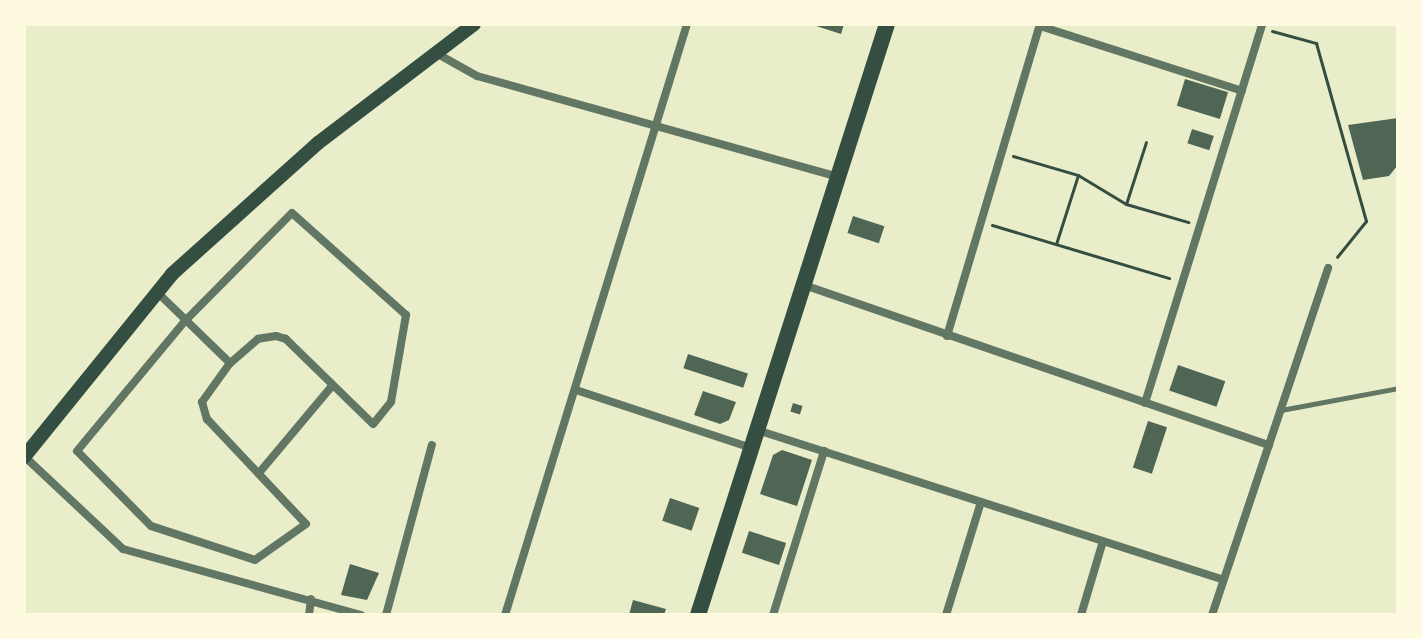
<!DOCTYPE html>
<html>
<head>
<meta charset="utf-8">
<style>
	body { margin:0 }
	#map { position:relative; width:1422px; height:639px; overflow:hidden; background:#e9edc9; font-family:"Source Sans 3",sans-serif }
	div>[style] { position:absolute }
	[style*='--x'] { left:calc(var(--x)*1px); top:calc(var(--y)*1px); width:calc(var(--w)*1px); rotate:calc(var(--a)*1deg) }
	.building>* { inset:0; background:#4f6655; transform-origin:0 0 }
	.path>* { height:3px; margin:-1.5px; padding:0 1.5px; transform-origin:1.5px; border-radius:1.5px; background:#344e41 }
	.service>* { height:5px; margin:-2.5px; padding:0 2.5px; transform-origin:2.5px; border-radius:2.5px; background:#617663 }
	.minor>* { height:8px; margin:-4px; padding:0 4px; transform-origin:4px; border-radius:4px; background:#617663 }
	.secondary>* { height:14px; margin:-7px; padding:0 7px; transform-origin:7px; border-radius:7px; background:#344e41 }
	.primary>* { height:16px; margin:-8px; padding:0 8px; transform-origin:8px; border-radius:8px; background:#344e41 }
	span { translate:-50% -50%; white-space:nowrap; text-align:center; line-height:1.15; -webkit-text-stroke:8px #fefae0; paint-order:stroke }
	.frame { position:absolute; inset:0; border:26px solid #fefae0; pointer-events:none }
</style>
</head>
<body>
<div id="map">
	<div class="building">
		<i style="clip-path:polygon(810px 24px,844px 24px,841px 34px)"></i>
		<i style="left:1185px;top:79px;width:45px;height:28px;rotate:17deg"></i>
		<i style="clip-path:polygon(1398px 118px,1398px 165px,1389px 176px,1363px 180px,1348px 125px)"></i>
		<i style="left:1192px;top:129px;width:23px;height:15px;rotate:18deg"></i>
		<i style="left:853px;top:216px;width:33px;height:18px;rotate:18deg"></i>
		<i style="left:688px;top:354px;width:63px;height:15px;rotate:18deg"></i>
		<i style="left:1178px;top:365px;width:50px;height:27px;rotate:19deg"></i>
		<i style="clip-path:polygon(703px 391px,736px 402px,729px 420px,720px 424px,694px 415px)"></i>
		<i style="left:793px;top:403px;width:10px;height:9px;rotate:17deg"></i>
		<i style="left:1148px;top:421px;width:20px;height:49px;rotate:18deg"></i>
		<i style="clip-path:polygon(782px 450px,812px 460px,797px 506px,760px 494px,773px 455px)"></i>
		<i style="left:670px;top:498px;width:31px;height:24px;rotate:19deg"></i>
		<i style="left:749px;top:531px;width:39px;height:23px;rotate:18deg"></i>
		<i style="clip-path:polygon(350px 564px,379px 573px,367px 600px,341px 595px)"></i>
		<i style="clip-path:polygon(633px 600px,666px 609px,664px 615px,629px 615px)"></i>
	</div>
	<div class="path">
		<i style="--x:1272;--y:31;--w:46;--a:15.3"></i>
		<i style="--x:1316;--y:43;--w:185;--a:74.3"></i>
		<i style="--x:1366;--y:221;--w:46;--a:128.9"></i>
		<i style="--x:1013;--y:156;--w:68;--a:16.3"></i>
		<i style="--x:1078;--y:175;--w:56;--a:31.1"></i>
		<i style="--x:1126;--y:204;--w:65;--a:16.2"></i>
		<i style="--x:1126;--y:204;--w:65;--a:-72.1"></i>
		<i style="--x:992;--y:225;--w:185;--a:16.7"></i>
		<i style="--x:1056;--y:244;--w:72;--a:-72.3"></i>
	</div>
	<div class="service">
		<i style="--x:1281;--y:410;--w:119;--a:-10.6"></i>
	</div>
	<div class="minor">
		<i style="--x:1040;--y:26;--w:212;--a:17.8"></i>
		<i style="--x:436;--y:53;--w:47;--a:29.3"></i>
		<i style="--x:477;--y:76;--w:376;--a:15.6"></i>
		<i style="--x:292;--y:213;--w:153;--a:41.8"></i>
		<i style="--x:406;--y:315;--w:88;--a:99.8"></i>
		<i style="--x:391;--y:402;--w:28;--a:129"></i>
		<i style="--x:373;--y:424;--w:122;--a:-135.7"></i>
		<i style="--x:286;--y:339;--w:10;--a:-163"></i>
		<i style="--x:276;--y:336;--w:18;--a:171"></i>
		<i style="--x:258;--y:339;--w:37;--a:139"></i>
		<i style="--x:230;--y:363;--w:48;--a:125.7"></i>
		<i style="--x:202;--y:402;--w:18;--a:74"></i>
		<i style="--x:207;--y:419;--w:144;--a:46.7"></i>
		<i style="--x:306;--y:524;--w:62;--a:144.8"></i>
		<i style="--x:255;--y:560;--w:109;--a:-161.9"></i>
		<i style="--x:151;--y:526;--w:105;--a:-134.6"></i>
		<i style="--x:77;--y:451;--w:168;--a:-50.3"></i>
		<i style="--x:184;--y:322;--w:153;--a:-45.3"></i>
		<i style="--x:804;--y:285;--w:492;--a:19"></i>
		<i style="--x:156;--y:291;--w:103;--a:44.2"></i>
		<i style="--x:947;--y:336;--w:326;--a:-73.4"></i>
		<i style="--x:576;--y:390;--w:184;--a:18.3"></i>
		<i style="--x:1145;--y:403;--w:397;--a:-72.8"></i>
		<i style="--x:757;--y:430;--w:490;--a:17.8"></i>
		<i style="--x:24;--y:456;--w:136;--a:43.2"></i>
		<i style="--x:123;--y:549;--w:247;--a:15.5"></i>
		<i style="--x:259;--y:473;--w:114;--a:-50"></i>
		<i style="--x:309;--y:615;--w:16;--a:-83"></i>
		<i style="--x:386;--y:615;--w:176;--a:-74.9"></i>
		<i style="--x:505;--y:615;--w:618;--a:-72.88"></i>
		<i style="--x:773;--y:615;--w:172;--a:-72.7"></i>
		<i style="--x:946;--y:615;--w:118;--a:-72.8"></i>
		<i style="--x:1081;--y:615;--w:77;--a:-73.4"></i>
		<i style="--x:1212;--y:615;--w:366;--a:-71.5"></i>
	</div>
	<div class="secondary">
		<i style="--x:24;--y:457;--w:235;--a:-51"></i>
		<i style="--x:172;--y:274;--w:196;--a:-41.9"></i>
		<i style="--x:318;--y:143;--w:196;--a:-37.3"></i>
	</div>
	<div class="primary">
		<i style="--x:698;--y:615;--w:620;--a:-72.27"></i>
	</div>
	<div class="frame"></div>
</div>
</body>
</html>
